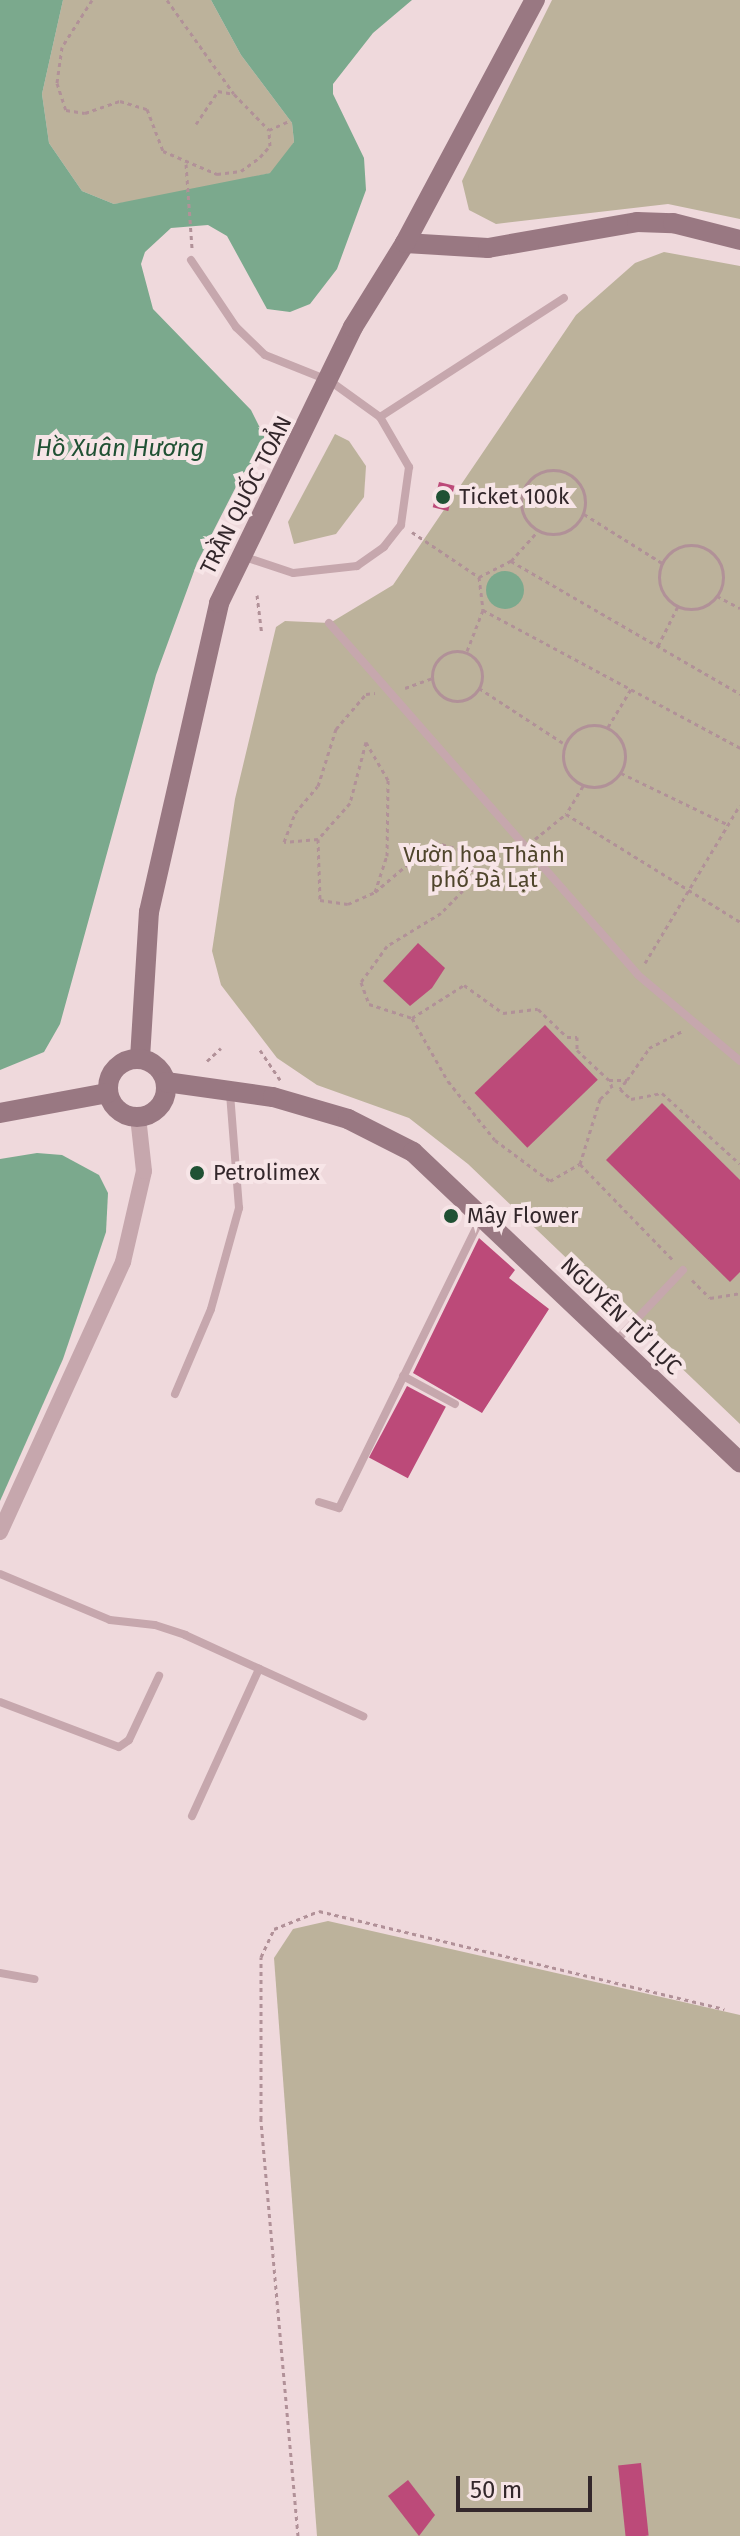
<!DOCTYPE html>
<html>
<head>
<meta charset="utf-8">
<style>
	body { margin:0 }
	#map { position:relative; width:740px; height:2536px; overflow:hidden; background:#efd9dc; font-family:"Fira Sans",sans-serif }
	div>[style] { position:absolute }
	[style*='--x'] { left:calc(var(--x)*1px); top:calc(var(--y)*1px); width:calc(var(--w)*1px); rotate:calc(var(--a)*1deg) }
	.green>* { inset:0; background:#bcb29b }
	.water>* { inset:0; background:#7ba98d }
	.round { border-radius:50% }
	.building>* { inset:0; background:#bc4a79; transform-origin:0 0 }
	.path>* { height:3px; margin-top:-1.5px; transform-origin:0; background:repeating-linear-gradient(90deg,#b19198 0 4px,transparent 0 8px) }
	.path>.ring { margin:-1.5px; padding:0; box-sizing:content-box; background:none; border:3px solid #b19198; border-radius:50% }
	.lane>* { height:8px; margin:-4px; padding:0 4px; transform-origin:4px; border-radius:4px; background:#c6a7ad }
	.street>* { height:16px; margin:-8px; padding:0 8px; transform-origin:8px; border-radius:8px; background:#c6a7ad }
	.secondary>* { height:20px; margin:-10px; padding:0 10px; transform-origin:10px; border-radius:10px; background:#997882 }
	.secondary>.ring { margin:-10px; padding:0; box-sizing:content-box; background:none; border:20px solid #997882; border-radius:50% }
	.dots>* { width:22px; height:22px; translate:-50% -50%; box-sizing:border-box; border:4px solid #f7e5e7; border-radius:50% }
	span { translate:-50% -50%; white-space:nowrap; text-align:center; line-height:1.15; -webkit-text-stroke:8px #f7e5e7; paint-order:stroke }
	.street-label { font-size:22px; color:#33272b }
	.poi-label { font-size:22px; color:#33272b }
	.left { translate:0 -50%; text-align:left }
	.park-label { font-size:22px; color:#4f452c }
	.water-label { font-size:24px; color:#205134; font-style:italic }
	.scale { position:absolute; left:456px; top:2476px; width:136px; height:36px; box-sizing:border-box; border:4px solid #33272b; border-top:0; padding-left:10px; font-size:24px; line-height:28px; white-space:nowrap; color:#33272b; -webkit-text-stroke:6px #f7e5e7; paint-order:stroke }
</style>
</head>
<body>
<div id="map">
	<div class="green">
		<i style="clip-path:polygon(63px 0,211px 0,241px 55px,292px 123px,294px 142px,284px 160px,271px 173px,159px 198px,114px 204px,82px 191px,49px 143px,42px 94px)"></i>
		<i style="clip-path:polygon(552px 0,740px 0,740px 219px,668px 204px,496px 224px,469px 210px,462px 181px)"></i>
		<i style="clip-path:polygon(664px 252px,740px 266px,740px 1424px,468px 1164px,409px 1118px,317px 1085px,277px 1058px,221px 985px,212px 951px,235px 799px,276px 627px,285px 621px,330px 623px,393px 585px,576px 315px,635px 263px)"></i>
		<i style="clip-path:polygon(335px 434px,349px 441px,366px 466px,364px 497px,336px 534px,294px 544px,288px 522px)"></i>
		<i style="clip-path:polygon(328px 1921px,740px 2015px,740px 2536px,317px 2536px,274px 1958px,293px 1929px)"></i>
	</div>
	<div class="water">
		<i style="clip-path:polygon(0 0,63px 0,42px 94px,49px 143px,82px 191px,114px 204px,270px 173px,294px 142px,292px 123px,241px 55px,211px 0,412px 0,373px 33px,333px 84px,333px 94px,364px 158px,366px 190px,337px 269px,310px 304px,290px 312px,267px 309px,227px 236px,208px 225px,171px 228px,145px 252px,141px 264px,153px 309px,251px 410px,264px 436px,264px 454px,243px 473px,197px 563px,156px 675px,60px 1024px,44px 1052px,0 1070px)"></i>
		<i class="round" style="left:486px;top:571px;width:38px;height:38px"></i>
		<i style="clip-path:polygon(37px 1153px,62px 1155px,99px 1175px,108px 1193px,106px 1232px,63px 1359px,0 1501px,0 1159px)"></i>
	</div>
	<div class="building">
		<i style="left:439px;top:482px;width:16px;height:26px;rotate:14deg"></i>
		<i style="clip-path:polygon(418px 943px,445px 968px,432px 988px,410px 1006px,383px 981px)"></i>
		<i style="left:545px;top:1025px;width:76px;height:98px;rotate:46deg"></i>
		<i style="clip-path:polygon(662px 1103px,740px 1180px,740px 1272px,730px 1282px,606px 1160px)"></i>
		<i style="clip-path:polygon(479px 1238px,515px 1270px,509px 1278px,549px 1309px,482px 1413px,413px 1373px)"></i>
		<i style="left:407px;top:1386px;width:44px;height:81px;rotate:28deg"></i>
		<i style="left:641px;top:2463px;width:73px;height:23px;rotate:84deg"></i>
		<i style="clip-path:polygon(408px 2480px,435px 2515px,419px 2536px,388px 2496px)"></i>
	</div>
	<div class="path">
		<i style="--x:92;--y:0;--w:56;--a:122.6"></i>
		<i style="--x:62;--y:47;--w:36;--a:98"></i>
		<i style="--x:57;--y:83;--w:28;--a:72"></i>
		<i style="--x:66;--y:110;--w:19;--a:9"></i>
		<i style="--x:85;--y:113;--w:37;--a:-19"></i>
		<i style="--x:120;--y:101;--w:28;--a:17"></i>
		<i style="--x:147;--y:109;--w:45;--a:69.1"></i>
		<i style="--x:163;--y:151;--w:59;--a:23.1"></i>
		<i style="--x:217;--y:174;--w:24;--a:-7"></i>
		<i style="--x:241;--y:171;--w:24;--a:-36"></i>
		<i style="--x:260;--y:157;--w:15;--a:-48"></i>
		<i style="--x:270;--y:146;--w:16;--a:-94"></i>
		<i style="--x:167;--y:0;--w:115;--a:54.5"></i>
		<i style="--x:196;--y:124;--w:40;--a:-56"></i>
		<i style="--x:218;--y:91;--w:16;--a:11"></i>
		<i style="--x:234;--y:94;--w:50;--a:45.8"></i>
		<i style="--x:269;--y:130;--w:24;--a:-24"></i>
		<i style="--x:186;--y:164;--w:84;--a:85.9"></i>
		<i class="ring" style="left:521px;top:470px;width:61px;height:61px"></i>
		<i style="--x:584;--y:514;--w:92;--a:32.1"></i>
		<i style="--x:412;--y:532;--w:81;--a:33.9"></i>
		<i class="ring" style="left:659px;top:545px;width:61px;height:61px"></i>
		<i style="--x:511;--y:561;--w:40;--a:-48"></i>
		<i style="--x:479;--y:577;--w:33;--a:83"></i>
		<i style="--x:483;--y:610;--w:292;--a:28.2"></i>
		<i style="--x:479;--y:577;--w:36;--a:-27"></i>
		<i style="--x:511;--y:561;--w:265;--a:30.1"></i>
		<i style="--x:257;--y:595;--w:38;--a:83"></i>
		<i style="--x:717;--y:596;--w:26;--a:28"></i>
		<i style="--x:658;--y:646;--w:45;--a:-63.4"></i>
		<i style="--x:467;--y:651;--w:44;--a:-68.7"></i>
		<i class="ring" style="left:432px;top:651px;width:47px;height:47px"></i>
		<i style="--x:405;--y:688;--w:29;--a:-20"></i>
		<i style="--x:479;--y:688;--w:100;--a:33.2"></i>
		<i class="ring" style="left:563px;top:725px;width:59px;height:59px"></i>
		<i style="--x:608;--y:727;--w:44;--a:-58.8"></i>
		<i style="--x:621;--y:773;--w:120;--a:25.7"></i>
		<i style="--x:583;--y:786;--w:33;--a:121"></i>
		<i style="--x:566;--y:814;--w:205;--a:31.8"></i>
		<i style="--x:318;--y:839;--w:34;--a:175"></i>
		<i style="--x:284;--y:842;--w:31;--a:-69"></i>
		<i style="--x:295;--y:813;--w:35;--a:-50"></i>
		<i style="--x:318;--y:786;--w:60;--a:-72.5"></i>
		<i style="--x:336;--y:729;--w:46;--a:-49.4"></i>
		<i style="--x:366;--y:694;--w:9;--a:-6"></i>
		<i style="--x:535;--y:839;--w:40;--a:-39"></i>
		<i style="--x:375;--y:892;--w:38;--a:-72"></i>
		<i style="--x:387;--y:856;--w:76;--a:-89.2"></i>
		<i style="--x:388;--y:780;--w:44;--a:-120.1"></i>
		<i style="--x:366;--y:742;--w:63;--a:104.7"></i>
		<i style="--x:350;--y:803;--w:48;--a:131.6"></i>
		<i style="--x:318;--y:839;--w:61;--a:88.1"></i>
		<i style="--x:320;--y:900;--w:28;--a:8"></i>
		<i style="--x:348;--y:904;--w:30;--a:-24"></i>
		<i style="--x:375;--y:892;--w:77;--a:-40.3"></i>
		<i style="--x:434;--y:842;--w:36;--a:16"></i>
		<i style="--x:469;--y:852;--w:27;--a:80"></i>
		<i style="--x:474;--y:879;--w:47;--a:134.1"></i>
		<i style="--x:441;--y:913;--w:63;--a:148.6"></i>
		<i style="--x:387;--y:946;--w:44;--a:125.8"></i>
		<i style="--x:361;--y:982;--w:23;--a:70"></i>
		<i style="--x:369;--y:1004;--w:45;--a:18"></i>
		<i style="--x:412;--y:1018;--w:73;--a:60.3"></i>
		<i style="--x:448;--y:1081;--w:75;--a:51.5"></i>
		<i style="--x:495;--y:1140;--w:69;--a:36.7"></i>
		<i style="--x:550;--y:1181;--w:34;--a:-30"></i>
		<i style="--x:580;--y:1164;--w:134;--a:45.9"></i>
		<i style="--x:645;--y:963;--w:184;--a:-59"></i>
		<i style="--x:412;--y:1018;--w:62;--a:-32.4"></i>
		<i style="--x:464;--y:985;--w:48;--a:35.7"></i>
		<i style="--x:503;--y:1013;--w:35;--a:-7"></i>
		<i style="--x:538;--y:1009;--w:40;--a:44"></i>
		<i style="--x:567;--y:1037;--w:10;--a:0"></i>
		<i style="--x:577;--y:1037;--w:13;--a:90"></i>
		<i style="--x:577;--y:1050;--w:44;--a:43.2"></i>
		<i style="--x:609;--y:1080;--w:18;--a:0"></i>
		<i style="--x:627;--y:1080;--w:39;--a:-55"></i>
		<i style="--x:649;--y:1048;--w:39;--a:-27"></i>
		<i style="--x:260;--y:1050;--w:36;--a:56"></i>
		<i style="--x:207;--y:1061;--w:19;--a:-43"></i>
		<i style="--x:626;--y:1081;--w:10;--a:127"></i>
		<i style="--x:620;--y:1089;--w:15;--a:42"></i>
		<i style="--x:631;--y:1099;--w:32;--a:-11"></i>
		<i style="--x:662;--y:1093;--w:105;--a:42.3"></i>
		<i style="--x:580;--y:1164;--w:68;--a:-72.9"></i>
		<i style="--x:600;--y:1099;--w:16;--a:-43"></i>
		<i style="--x:612;--y:1088;--w:7;--a:-106"></i>
		<i style="--x:692;--y:1280;--w:25;--a:45"></i>
		<i style="--x:710;--y:1298;--w:30;--a:-9"></i>
		<i style="--x:298;--y:2536;--w:419;--a:-95.1"></i>
		<i style="--x:261;--y:2119;--w:162;--a:-90"></i>
		<i style="--x:261;--y:1957;--w:31;--a:-65"></i>
		<i style="--x:274;--y:1929;--w:48;--a:-21.8"></i>
		<i style="--x:319;--y:1911;--w:417;--a:13.6"></i>
	</div>
	<div class="lane">
		<i style="--x:191;--y:260;--w:81;--a:56.1"></i>
		<i style="--x:236;--y:327;--w:40;--a:44"></i>
		<i style="--x:265;--y:355;--w:70;--a:21.8"></i>
		<i style="--x:330;--y:381;--w:62;--a:35.8"></i>
		<i style="--x:380;--y:417;--w:58;--a:59.9"></i>
		<i style="--x:409;--y:467;--w:59;--a:97.9"></i>
		<i style="--x:401;--y:525;--w:28;--a:128"></i>
		<i style="--x:384;--y:547;--w:33;--a:145"></i>
		<i style="--x:357;--y:566;--w:64;--a:173.8"></i>
		<i style="--x:293;--y:573;--w:54;--a:-161.6"></i>
		<i style="--x:380;--y:417;--w:219;--a:-32.9"></i>
		<i style="--x:329;--y:623;--w:468;--a:48.7"></i>
		<i style="--x:638;--y:975;--w:133;--a:40.1"></i>
		<i style="--x:615;--y:1342;--w:99;--a:-46.6"></i>
		<i style="--x:403;--y:1376;--w:59;--a:28.3"></i>
		<i style="--x:175;--y:1394;--w:92;--a:-67"></i>
		<i style="--x:211;--y:1309;--w:105;--a:-74.5"></i>
		<i style="--x:239;--y:1208;--w:114;--a:-94.5"></i>
		<i style="--x:319;--y:1502;--w:21;--a:17"></i>
		<i style="--x:339;--y:1508;--w:323;--a:-63.9"></i>
		<i style="--x:0;--y:1574;--w:119;--a:22.7"></i>
		<i style="--x:110;--y:1620;--w:45;--a:6.3"></i>
		<i style="--x:155;--y:1625;--w:32;--a:18"></i>
		<i style="--x:185;--y:1635;--w:196;--a:24.5"></i>
		<i style="--x:0;--y:1702;--w:127;--a:20.7"></i>
		<i style="--x:119;--y:1747;--w:12;--a:-35"></i>
		<i style="--x:129;--y:1740;--w:71;--a:-64.9"></i>
		<i style="--x:192;--y:1816;--w:162;--a:-65.5"></i>
		<i style="--x:0;--y:1973;--w:35;--a:10"></i>
	</div>
	<div class="street">
		<i style="--x:0;--y:1532;--w:297;--a:-65.5"></i>
		<i style="--x:123;--y:1262;--w:93;--a:-77"></i>
		<i style="--x:144;--y:1171;--w:54;--a:-96.3"></i>
	</div>
	<div class="secondary">
		<i style="--x:405;--y:243;--w:83;--a:3.4"></i>
		<i style="--x:488;--y:248;--w:151;--a:-9.9"></i>
		<i style="--x:637;--y:222;--w:36;--a:2"></i>
		<i style="--x:673;--y:223;--w:69;--a:14.2"></i>
		<i style="--x:140;--y:1058;--w:146;--a:-86.5"></i>
		<i style="--x:149;--y:912;--w:317;--a:-77.2"></i>
		<i style="--x:219;--y:603;--w:307;--a:-64.1"></i>
		<i style="--x:353;--y:327;--w:99;--a:-58.2"></i>
		<i style="--x:405;--y:243;--w:276;--a:-61.9"></i>
		<i class="ring" style="left:108px;top:1059px;width:38px;height:38px"></i>
		<i style="--x:166;--y:1082;--w:108;--a:8"></i>
		<i style="--x:273;--y:1097;--w:78;--a:16.3"></i>
		<i style="--x:348;--y:1119;--w:73;--a:26.9"></i>
		<i style="--x:413;--y:1152;--w:451;--a:43.5"></i>
		<i style="--x:0;--y:1113;--w:110;--a:-10.5"></i>
	</div>
	<div class="dots">
		<i style="left:443px;top:497px;background:#205134"></i>
		<i style="left:197px;top:1173px;background:#205134"></i>
		<i style="left:451px;top:1216px;background:#205134"></i>
	</div>
	<div class="street-label">
		<span style="left:246px;top:495px;rotate:-63deg">TRẦN QUỐC TOẢN</span>
		<span style="left:621px;top:1316px;rotate:44deg">NGUYÊN TỬ LỰC</span>
	</div>
	<div class="poi-label">
		<span class="left" style="left:459px;top:497px">Ticket 100k</span>
		<span class="left" style="left:213px;top:1173px">Petrolimex</span>
		<span class="left" style="left:467px;top:1216px">Mây Flower</span>
	</div>
	<div class="park-label">
		<span style="left:484px;top:867px">Vườn hoa Thành<br>phố Đà Lạt</span>
	</div>
	<div class="water-label">
		<span style="left:120px;top:449px">Hồ Xuân Hương</span>
	</div>
	<div class="scale">50 m</div>
</div>
</body>
</html>
